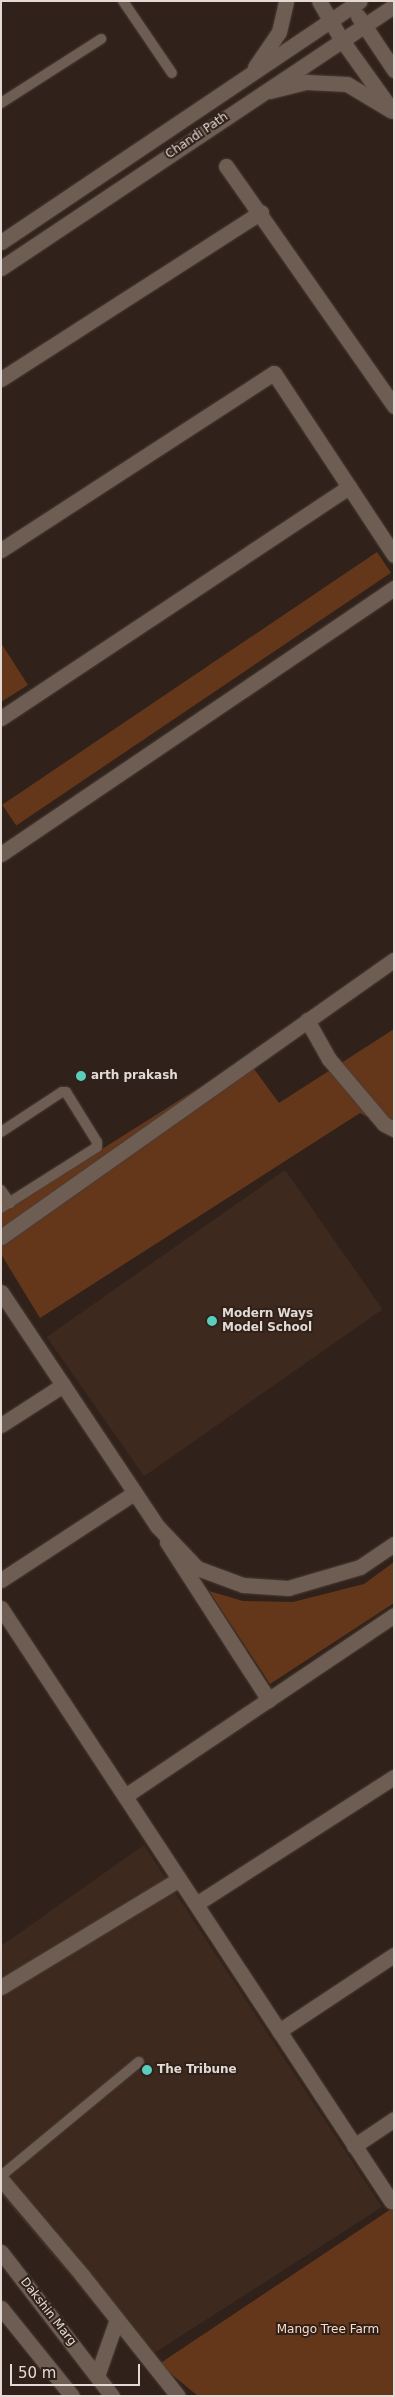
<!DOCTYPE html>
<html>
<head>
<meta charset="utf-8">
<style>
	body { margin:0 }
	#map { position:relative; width:395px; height:2397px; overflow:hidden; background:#30221a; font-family:"DejaVu Sans",sans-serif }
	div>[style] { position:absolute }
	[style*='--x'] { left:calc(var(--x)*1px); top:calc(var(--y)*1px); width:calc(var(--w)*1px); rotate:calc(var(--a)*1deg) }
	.built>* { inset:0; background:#3d291d; transform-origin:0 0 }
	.green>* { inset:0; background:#65371a; transform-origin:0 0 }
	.roads { filter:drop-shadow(0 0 1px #493d37) drop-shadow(0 0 1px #493d37) }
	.lane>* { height:10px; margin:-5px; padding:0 5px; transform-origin:5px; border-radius:5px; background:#6e5d53 }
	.street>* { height:15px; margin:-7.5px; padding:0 7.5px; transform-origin:7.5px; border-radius:7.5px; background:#6e5d53 }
	.secondary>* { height:15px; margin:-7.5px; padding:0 7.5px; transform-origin:7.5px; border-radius:7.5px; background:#6e5d53 }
	.dots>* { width:14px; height:14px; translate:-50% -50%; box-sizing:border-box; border:2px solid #30221a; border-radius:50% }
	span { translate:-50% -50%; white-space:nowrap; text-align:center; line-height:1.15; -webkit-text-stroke:4px #30221a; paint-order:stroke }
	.street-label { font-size:12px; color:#e4dad5 }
	.poi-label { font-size:12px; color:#e4dad5; font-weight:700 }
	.left { translate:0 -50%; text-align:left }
	.park-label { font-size:12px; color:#fdd8c4 }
	.frame { position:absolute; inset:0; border:2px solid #e4dad5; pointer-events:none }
	.scale { position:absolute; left:10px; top:2364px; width:130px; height:22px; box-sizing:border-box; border:2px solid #e4dad5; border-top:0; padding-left:6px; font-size:15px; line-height:18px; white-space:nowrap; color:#e4dad5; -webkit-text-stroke:4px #30221a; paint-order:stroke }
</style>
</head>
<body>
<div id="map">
	<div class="built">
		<i style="left:285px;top:1170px;width:170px;height:291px;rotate:55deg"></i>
		<i style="clip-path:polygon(144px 1845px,382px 2207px,142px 2361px,1px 2195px,1px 1946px)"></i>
	</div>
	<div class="green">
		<i style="left:377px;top:552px;width:25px;height:452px;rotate:56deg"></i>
		<i style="clip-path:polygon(1px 643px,28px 685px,1px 702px)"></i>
		<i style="clip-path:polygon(394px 1029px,394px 1130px,360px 1113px,40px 1318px,1px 1254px,1px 1213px,246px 1058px,279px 1103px)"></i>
		<i style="clip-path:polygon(394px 1562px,394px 1603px,270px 1684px,209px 1591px,243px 1601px,293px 1602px,364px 1584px)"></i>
		<i style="clip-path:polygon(394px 2207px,394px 2396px,198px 2396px,159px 2364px)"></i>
	</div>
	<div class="roads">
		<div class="lane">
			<i style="--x:123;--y:1;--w:87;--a:55.8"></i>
			<i style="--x:1;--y:103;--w:119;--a:-32.6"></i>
			<i style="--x:1;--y:1132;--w:73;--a:-33.3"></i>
			<i style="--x:62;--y:1092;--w:4;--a:0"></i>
			<i style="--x:66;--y:1092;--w:59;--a:58.2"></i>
			<i style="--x:97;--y:1142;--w:5;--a:90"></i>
			<i style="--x:97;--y:1147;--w:114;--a:147.6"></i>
			<i style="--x:1;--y:1190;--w:16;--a:55"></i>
			<i style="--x:1;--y:2176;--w:179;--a:-39.6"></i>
		</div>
		<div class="street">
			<i style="--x:226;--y:166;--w:293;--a:55"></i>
			<i style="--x:1;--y:379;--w:309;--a:-32.7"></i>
			<i style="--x:1;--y:550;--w:325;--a:-33"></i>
			<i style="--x:274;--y:373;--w:218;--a:56.6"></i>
			<i style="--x:1;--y:718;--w:418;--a:-33.6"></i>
			<i style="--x:307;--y:1020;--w:45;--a:60.6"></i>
			<i style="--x:329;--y:1059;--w:85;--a:49.8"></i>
			<i style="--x:384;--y:1124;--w:11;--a:27"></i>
			<i style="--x:1;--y:1237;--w:481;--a:-35.2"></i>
			<i style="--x:1;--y:1425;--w:74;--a:-32.8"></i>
			<i style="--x:167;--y:1542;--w:188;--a:57.2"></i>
			<i style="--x:1;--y:1580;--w:159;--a:-33.2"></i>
			<i style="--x:1;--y:1608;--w:710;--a:56.67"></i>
			<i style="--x:125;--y:1796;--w:324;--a:-33.9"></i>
			<i style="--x:196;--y:1904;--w:235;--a:-32.7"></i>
			<i style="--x:1;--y:1987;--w:208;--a:-31.2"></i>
			<i style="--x:279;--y:2031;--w:138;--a:-33.5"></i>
			<i style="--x:354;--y:2146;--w:48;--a:-34"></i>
			<i style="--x:1;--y:2179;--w:126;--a:49.8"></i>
			<i style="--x:82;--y:2275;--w:154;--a:51.6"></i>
		</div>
		<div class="secondary">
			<i style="--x:319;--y:1;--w:44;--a:59.9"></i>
			<i style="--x:341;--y:39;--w:82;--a:54.4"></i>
			<i style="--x:358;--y:16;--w:65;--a:56.3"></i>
			<i style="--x:255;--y:67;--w:42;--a:-55.6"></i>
			<i style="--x:279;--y:32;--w:32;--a:-77"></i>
			<i style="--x:270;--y:91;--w:38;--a:-14"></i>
			<i style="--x:307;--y:82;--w:40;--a:2.9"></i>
			<i style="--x:347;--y:84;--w:52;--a:31"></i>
			<i style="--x:1;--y:242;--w:432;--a:-33.9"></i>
			<i style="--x:1;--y:268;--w:472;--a:-33.7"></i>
			<i style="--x:1;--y:854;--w:475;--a:-34.1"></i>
			<i style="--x:1;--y:1292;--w:281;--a:56.3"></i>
			<i style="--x:157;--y:1526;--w:58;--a:46.4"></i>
			<i style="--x:197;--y:1568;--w:49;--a:20.3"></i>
			<i style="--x:243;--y:1585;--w:45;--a:3.8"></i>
			<i style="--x:288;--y:1588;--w:75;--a:-16.3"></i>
			<i style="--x:360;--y:1567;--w:41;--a:-34.1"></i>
			<i style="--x:1;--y:2252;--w:182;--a:52.4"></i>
			<i style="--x:1;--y:2308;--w:113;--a:51.1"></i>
			<i style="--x:97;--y:2376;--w:60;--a:-70.7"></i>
		</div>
	</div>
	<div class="dots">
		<i style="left:81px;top:1076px;background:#5acebd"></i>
		<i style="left:212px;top:1321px;background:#5acebd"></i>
		<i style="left:147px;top:2070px;background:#5acebd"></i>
	</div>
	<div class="street-label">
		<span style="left:197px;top:136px;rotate:-34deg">Chandi Path</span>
		<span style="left:48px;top:2312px;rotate:52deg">Dakshin Marg</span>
	</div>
	<div class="poi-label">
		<span class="left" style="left:91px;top:1076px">arth prakash</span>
		<span class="left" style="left:222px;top:1321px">Modern Ways<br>Model School</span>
		<span class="left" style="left:157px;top:2070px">The Tribune</span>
	</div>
	<div class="park-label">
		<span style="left:328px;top:2330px">Mango Tree Farm</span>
	</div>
	<div class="frame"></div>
	<div class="scale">50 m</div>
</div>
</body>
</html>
